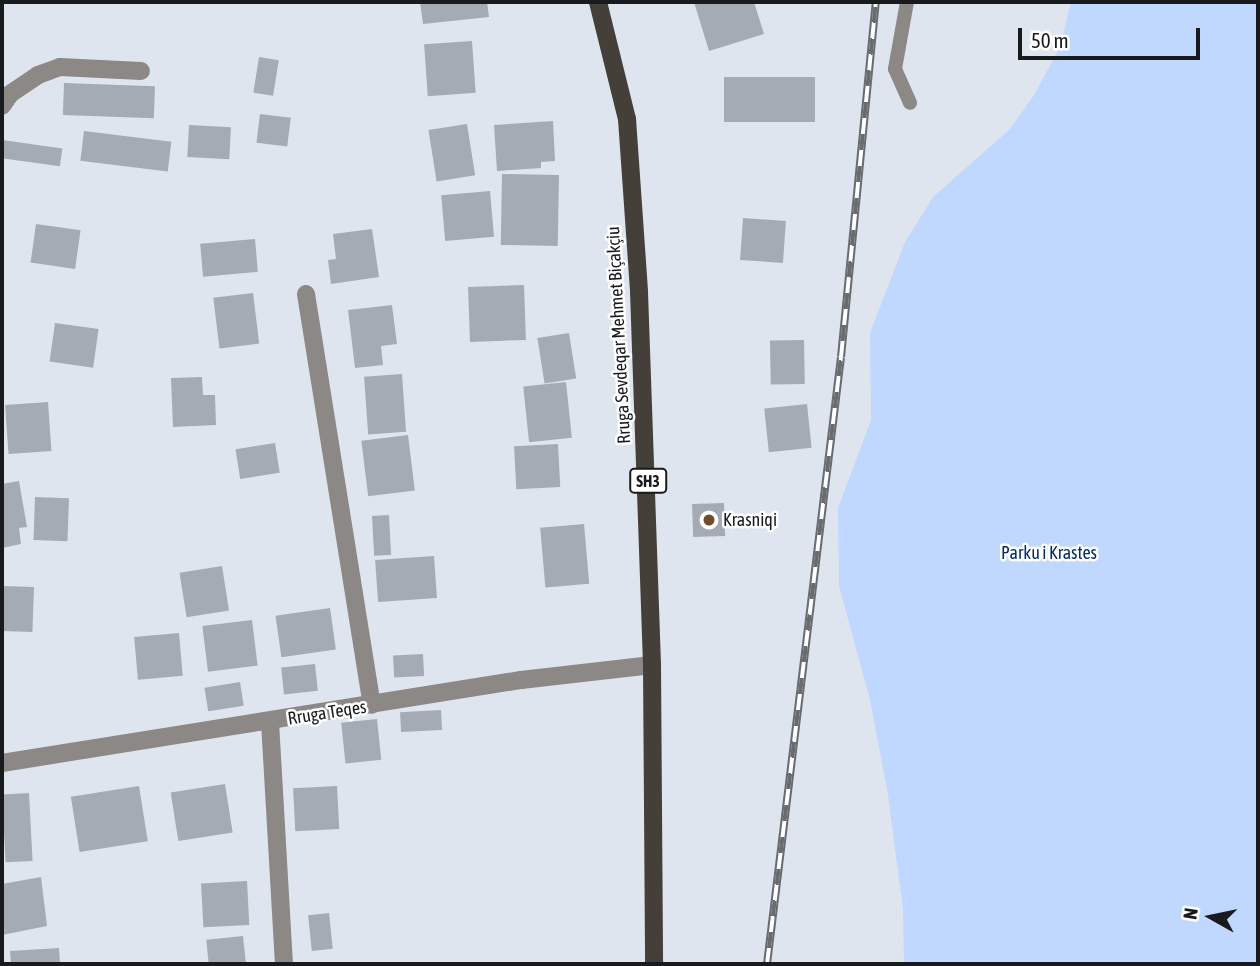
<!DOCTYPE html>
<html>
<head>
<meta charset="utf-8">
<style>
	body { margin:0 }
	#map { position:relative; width:1260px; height:966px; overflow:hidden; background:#dfe5ee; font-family:"Asap Condensed",sans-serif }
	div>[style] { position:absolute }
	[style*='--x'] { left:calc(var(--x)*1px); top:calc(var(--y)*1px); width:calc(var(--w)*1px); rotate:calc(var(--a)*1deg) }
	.green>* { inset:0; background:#c0d8fd }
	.building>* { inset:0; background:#a5abb4; transform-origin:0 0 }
	.service>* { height:14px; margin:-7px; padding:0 7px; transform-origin:7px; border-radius:7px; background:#8c8885 }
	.minor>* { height:18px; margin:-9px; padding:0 9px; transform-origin:9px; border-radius:9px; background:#8c8885 }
	.primary>* { height:18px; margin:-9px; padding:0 9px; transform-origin:9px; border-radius:9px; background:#453f3a }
	.rail>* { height:8px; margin-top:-4px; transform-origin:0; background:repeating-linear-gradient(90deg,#fff 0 16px,#686c71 0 32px); box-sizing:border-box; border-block:2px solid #686c71 }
	.dots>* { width:19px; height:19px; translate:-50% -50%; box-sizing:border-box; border:4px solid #fff; border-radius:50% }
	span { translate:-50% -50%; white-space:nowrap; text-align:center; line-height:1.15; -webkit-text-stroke:5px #fff; paint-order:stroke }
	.shield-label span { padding:2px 5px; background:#fff; border:2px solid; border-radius:5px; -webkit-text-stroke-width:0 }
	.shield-label { font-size:16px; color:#181a1d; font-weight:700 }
	.street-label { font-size:18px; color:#181a1d }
	.poi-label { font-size:18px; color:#181a1d }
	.left { translate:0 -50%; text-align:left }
	.park-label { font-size:18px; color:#032d67 }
	.frame { position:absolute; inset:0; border:4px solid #181a1d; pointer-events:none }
	.north { position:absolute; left:1176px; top:882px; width:70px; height:70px; -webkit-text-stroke:5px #fff; paint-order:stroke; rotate:279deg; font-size:19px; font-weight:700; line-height:28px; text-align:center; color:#181a1d }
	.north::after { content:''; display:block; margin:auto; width:24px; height:32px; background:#181a1d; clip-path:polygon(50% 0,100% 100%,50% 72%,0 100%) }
	.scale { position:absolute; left:1018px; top:28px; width:182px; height:32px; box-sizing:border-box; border:4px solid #181a1d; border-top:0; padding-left:9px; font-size:21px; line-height:24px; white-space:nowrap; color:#181a1d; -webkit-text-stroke:5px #fff; paint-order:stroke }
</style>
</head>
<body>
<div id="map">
	<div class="green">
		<i style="clip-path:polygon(1071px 2px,1258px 2px,1258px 964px,904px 964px,903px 910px,888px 795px,870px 700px,839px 586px,838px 508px,871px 420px,870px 333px,905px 242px,933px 197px,1010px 129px,1034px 95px,1060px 47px)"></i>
	</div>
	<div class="building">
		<i style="clip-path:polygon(420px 2px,487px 2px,489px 17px,423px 24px)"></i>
		<i style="clip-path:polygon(694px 2px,754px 2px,764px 34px,709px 51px)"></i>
		<i style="left:472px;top:41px;width:52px;height:48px;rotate:86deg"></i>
		<i style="left:259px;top:57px;width:20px;height:36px;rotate:9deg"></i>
		<i style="left:724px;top:77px;width:91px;height:45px"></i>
		<i style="left:64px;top:83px;width:91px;height:32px;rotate:2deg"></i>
		<i style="left:260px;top:114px;width:31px;height:29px;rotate:7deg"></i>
		<i style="clip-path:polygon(553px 121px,555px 161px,541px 162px,541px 168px,497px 171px,494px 125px)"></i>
		<i style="left:467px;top:124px;width:52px;height:39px;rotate:81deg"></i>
		<i style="left:189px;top:125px;width:42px;height:32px;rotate:3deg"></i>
		<i style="left:84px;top:131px;width:88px;height:30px;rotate:7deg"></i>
		<i style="left:2px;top:140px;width:61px;height:18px;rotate:8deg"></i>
		<i style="left:502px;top:174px;width:57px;height:71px;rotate:1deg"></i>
		<i style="left:490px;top:191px;width:46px;height:49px;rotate:85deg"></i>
		<i style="left:743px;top:218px;width:43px;height:42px;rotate:4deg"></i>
		<i style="left:36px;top:224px;width:45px;height:39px;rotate:8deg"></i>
		<i style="clip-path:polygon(372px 229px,379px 277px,331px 284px,328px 260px,336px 259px,333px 234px)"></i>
		<i style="left:255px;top:239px;width:33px;height:55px;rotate:85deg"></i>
		<i style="left:524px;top:285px;width:55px;height:56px;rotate:88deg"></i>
		<i style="left:253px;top:293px;width:51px;height:40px;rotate:83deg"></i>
		<i style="clip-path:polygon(392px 305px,397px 344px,381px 346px,383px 365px,355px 368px,348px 310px)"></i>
		<i style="left:55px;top:323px;width:44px;height:39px;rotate:8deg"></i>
		<i style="left:569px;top:333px;width:46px;height:32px;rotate:81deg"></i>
		<i style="left:804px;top:340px;width:44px;height:34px;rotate:89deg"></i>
		<i style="left:402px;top:374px;width:58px;height:38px;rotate:86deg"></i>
		<i style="clip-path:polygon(202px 377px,203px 395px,215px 395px,216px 425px,173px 427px,171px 378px)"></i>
		<i style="left:566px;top:382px;width:56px;height:43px;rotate:84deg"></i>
		<i style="left:48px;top:402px;width:49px;height:43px;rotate:86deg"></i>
		<i style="left:807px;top:404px;width:44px;height:43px;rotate:84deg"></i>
		<i style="left:408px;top:435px;width:56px;height:47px;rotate:83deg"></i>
		<i style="left:275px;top:443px;width:30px;height:40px;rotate:81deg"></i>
		<i style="left:558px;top:444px;width:43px;height:44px;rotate:87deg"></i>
		<i style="clip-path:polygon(19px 481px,27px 527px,19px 528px,21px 544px,2px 548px,2px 484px)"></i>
		<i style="left:35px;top:497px;width:34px;height:43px;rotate:2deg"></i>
		<i style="left:724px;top:503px;width:33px;height:32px;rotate:88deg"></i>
		<i style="left:389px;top:515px;width:40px;height:17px;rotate:87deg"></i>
		<i style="left:584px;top:524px;width:60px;height:44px;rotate:85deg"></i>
		<i style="left:434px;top:556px;width:42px;height:59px;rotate:86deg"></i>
		<i style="left:222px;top:566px;width:45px;height:43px;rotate:81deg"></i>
		<i style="left:2px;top:586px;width:32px;height:45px;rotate:2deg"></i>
		<i style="left:330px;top:608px;width:42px;height:55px;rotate:82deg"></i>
		<i style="left:252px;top:620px;width:46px;height:50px;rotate:83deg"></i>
		<i style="left:179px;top:633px;width:43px;height:45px;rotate:85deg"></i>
		<i style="left:423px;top:654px;width:22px;height:30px;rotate:87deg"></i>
		<i style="left:315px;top:664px;width:27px;height:34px;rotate:84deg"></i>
		<i style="left:240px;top:682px;width:24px;height:36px;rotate:81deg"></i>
		<i style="left:441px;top:710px;width:20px;height:41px;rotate:87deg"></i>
		<i style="left:377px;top:719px;width:41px;height:36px;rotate:84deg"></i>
		<i style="left:225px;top:784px;width:49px;height:55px;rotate:81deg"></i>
		<i style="left:139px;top:786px;width:56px;height:69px;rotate:81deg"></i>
		<i style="left:337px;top:786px;width:43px;height:44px;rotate:87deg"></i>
		<i style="left:29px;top:793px;width:68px;height:27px;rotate:87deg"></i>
		<i style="clip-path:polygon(41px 877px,47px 926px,2px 935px,2px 884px)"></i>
		<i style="left:247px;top:881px;width:44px;height:46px;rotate:87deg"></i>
		<i style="left:329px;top:913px;width:36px;height:21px;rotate:84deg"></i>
		<i style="left:243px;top:936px;width:28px;height:37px;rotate:84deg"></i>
		<i style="clip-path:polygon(59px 948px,60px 964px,11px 964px,10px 951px)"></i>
	</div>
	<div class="service">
		<i style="--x:907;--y:2;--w:68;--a:100.2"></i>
		<i style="--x:895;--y:69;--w:37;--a:66"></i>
	</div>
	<div class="minor">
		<i style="--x:2;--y:106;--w:14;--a:-56"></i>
		<i style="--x:10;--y:94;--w:34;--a:-34"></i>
		<i style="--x:38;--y:75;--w:23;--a:-20"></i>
		<i style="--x:60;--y:67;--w:81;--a:2.8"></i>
		<i style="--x:306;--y:294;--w:416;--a:80.9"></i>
		<i style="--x:270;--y:722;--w:242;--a:86.7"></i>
		<i style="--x:2;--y:763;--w:526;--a:-9.09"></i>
		<i style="--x:521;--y:680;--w:132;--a:-6.5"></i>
	</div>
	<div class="primary">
		<i style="--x:598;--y:2;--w:121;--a:76.1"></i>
		<i style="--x:627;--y:119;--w:173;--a:86"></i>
		<i style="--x:639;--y:292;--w:373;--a:88"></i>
		<i style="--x:652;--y:665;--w:299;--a:89.6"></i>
	</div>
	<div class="rail">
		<i style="--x:767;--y:964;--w:611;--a:-83.05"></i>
		<i style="--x:841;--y:357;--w:357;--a:-84.4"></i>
	</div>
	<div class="dots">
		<i style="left:709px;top:520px;background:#724c29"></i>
	</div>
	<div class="shield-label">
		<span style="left:648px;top:481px">SH3</span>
	</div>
	<div class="street-label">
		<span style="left:619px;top:335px;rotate:-93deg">Rruga Sevdeqar Mehmet Biçakçiu</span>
		<span style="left:327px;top:713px;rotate:-9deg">Rruga Teqes</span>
	</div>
	<div class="poi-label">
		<span class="left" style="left:723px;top:520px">Krasniqi</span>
	</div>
	<div class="park-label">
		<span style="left:1049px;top:553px">Parku i Krastes</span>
	</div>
	<div class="frame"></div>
	<div class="north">N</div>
	<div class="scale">50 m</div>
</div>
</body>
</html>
